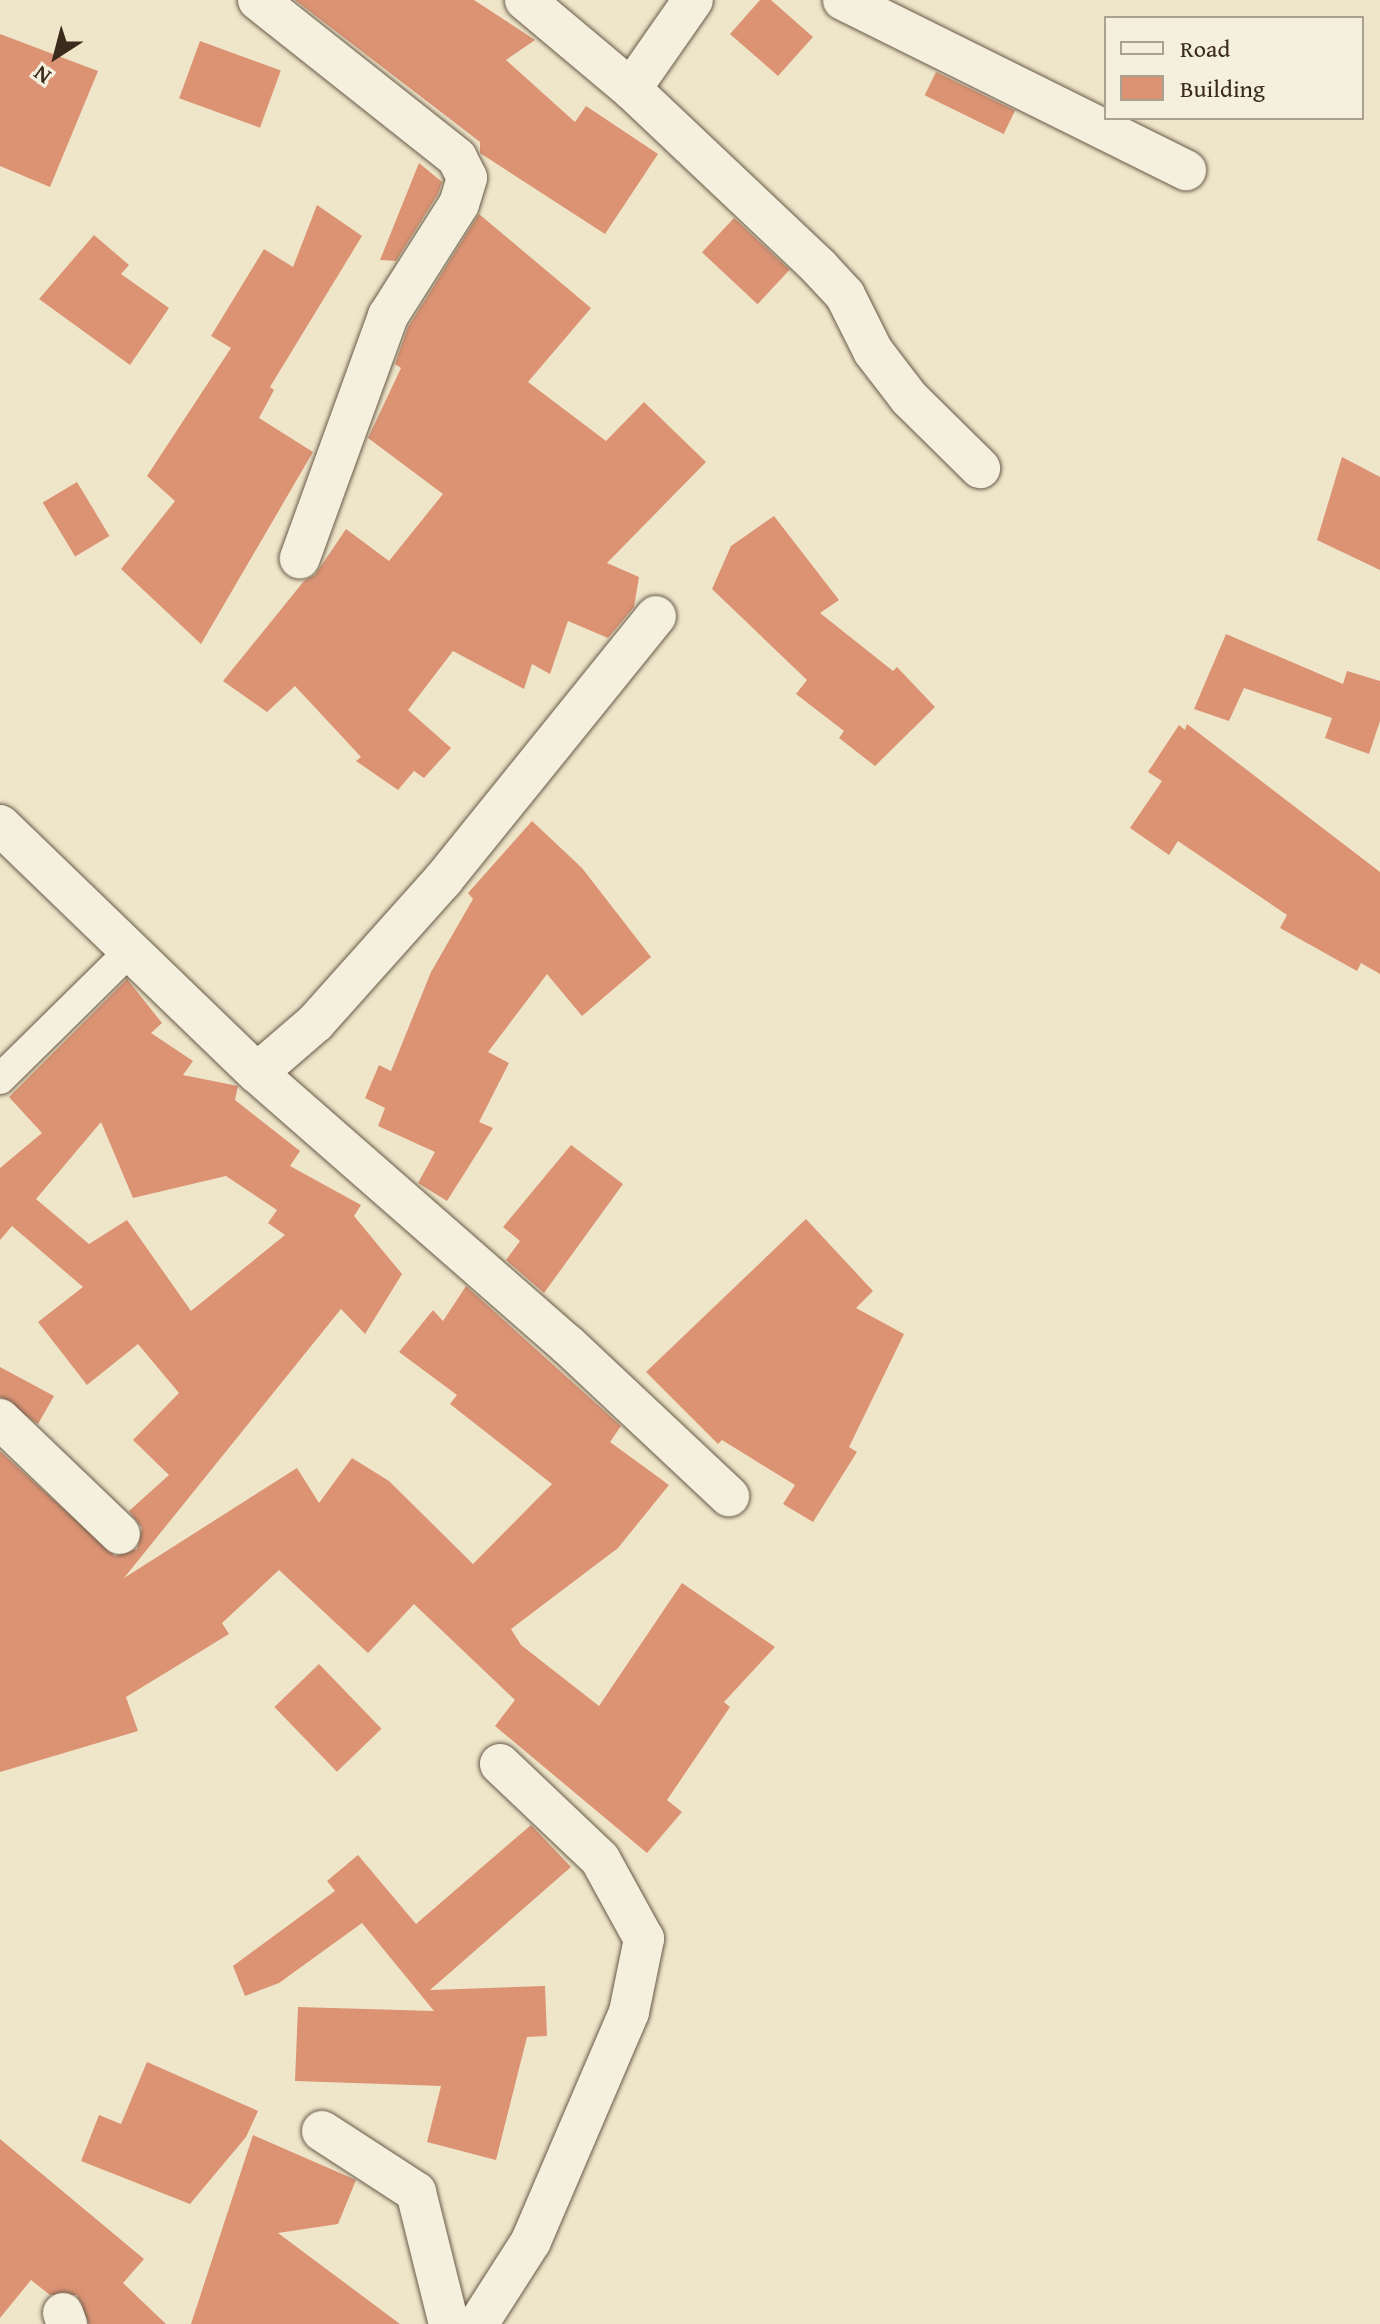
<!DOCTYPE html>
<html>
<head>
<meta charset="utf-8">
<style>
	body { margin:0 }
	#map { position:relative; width:1380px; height:2324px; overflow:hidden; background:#efe6ca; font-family:"Gentium Book Plus",serif }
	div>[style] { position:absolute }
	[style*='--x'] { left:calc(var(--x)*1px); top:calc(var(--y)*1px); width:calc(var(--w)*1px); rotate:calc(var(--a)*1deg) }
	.building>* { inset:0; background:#db9374; transform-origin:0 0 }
	.roads { filter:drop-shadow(0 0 2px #685a48) drop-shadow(0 0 2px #685a48) }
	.pedestrian>* { height:30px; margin:-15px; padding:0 15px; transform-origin:15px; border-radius:15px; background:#f5efdd }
	.minor>* { height:40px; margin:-20px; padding:0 20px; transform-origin:20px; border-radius:20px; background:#f5efdd }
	span { translate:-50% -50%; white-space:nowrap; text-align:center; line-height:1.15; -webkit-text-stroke:6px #f5efdd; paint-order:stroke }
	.legend { position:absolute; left:1104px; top:16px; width:260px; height:104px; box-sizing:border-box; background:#f5efdd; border:2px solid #aba190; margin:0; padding:10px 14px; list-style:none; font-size:24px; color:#3b2b1d }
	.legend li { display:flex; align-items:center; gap:16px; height:40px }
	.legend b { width:40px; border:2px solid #aba190 }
	.north { position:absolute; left:16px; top:16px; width:80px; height:80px; -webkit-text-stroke:6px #f5efdd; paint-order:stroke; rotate:216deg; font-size:22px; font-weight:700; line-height:32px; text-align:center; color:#3b2b1d }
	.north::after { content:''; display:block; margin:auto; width:28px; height:36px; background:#3b2b1d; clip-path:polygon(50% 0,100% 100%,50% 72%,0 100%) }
</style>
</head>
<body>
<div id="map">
	<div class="building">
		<i style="clip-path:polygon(295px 0,474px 0,535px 40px,506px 60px,575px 122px,586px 106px,658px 154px,605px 234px,480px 153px,480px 142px)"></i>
		<i style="clip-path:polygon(760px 0,771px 0,813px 37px,778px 76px,730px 34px)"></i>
		<i style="clip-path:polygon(0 34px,98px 71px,50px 187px,0 166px)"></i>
		<i style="left:200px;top:41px;width:86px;height:61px;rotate:20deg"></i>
		<i style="left:936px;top:72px;width:88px;height:26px;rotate:26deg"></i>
		<i style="clip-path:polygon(419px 163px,442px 182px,438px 194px,396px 261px,380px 260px)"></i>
		<i style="clip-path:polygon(317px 205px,362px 236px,270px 387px,274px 390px,259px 418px,313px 452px,201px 644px,121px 569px,175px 501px,147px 476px,231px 348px,211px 336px,264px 249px,293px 267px)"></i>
		<i style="clip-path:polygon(479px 214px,591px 308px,528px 382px,606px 441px,644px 402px,706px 462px,607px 563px,639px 577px,634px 607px,608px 638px,568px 621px,550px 674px,532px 664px,524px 689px,453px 651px,408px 710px,451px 748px,424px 778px,414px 771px,398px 790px,356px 761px,361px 757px,295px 686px,267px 712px,223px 681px,304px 581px,315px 575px,346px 529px,389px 561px,443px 494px,368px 438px,401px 368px,395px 364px,408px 327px)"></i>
		<i style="left:734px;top:218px;width:76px;height:47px;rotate:43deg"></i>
		<i style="clip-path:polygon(94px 235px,129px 265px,121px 274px,169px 308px,130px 365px,39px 299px)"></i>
		<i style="clip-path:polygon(1342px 457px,1380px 477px,1380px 570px,1317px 540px)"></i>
		<i style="left:77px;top:482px;width:63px;height:40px;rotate:59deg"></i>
		<i style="clip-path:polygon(774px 516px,839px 600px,820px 613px,893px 671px,897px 667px,935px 707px,875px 766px,839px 738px,844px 731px,796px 694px,807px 680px,712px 589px,731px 546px)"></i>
		<i style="clip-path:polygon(1226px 634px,1343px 684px,1347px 671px,1380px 681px,1380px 721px,1369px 754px,1325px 738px,1332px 718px,1244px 688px,1229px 721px,1194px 709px)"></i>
		<i style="clip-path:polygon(1187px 724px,1380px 872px,1380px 974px,1361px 963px,1357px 971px,1280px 928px,1287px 915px,1178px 841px,1169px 855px,1130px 828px,1162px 781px,1148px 772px,1179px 725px,1185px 730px)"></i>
		<i style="clip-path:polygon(532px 821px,582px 868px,651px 957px,582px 1016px,547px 974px,488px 1052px,509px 1063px,479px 1122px,493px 1128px,447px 1201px,418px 1183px,435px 1152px,378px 1126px,385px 1108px,365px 1098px,379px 1065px,391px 1071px,431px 972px,473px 899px,468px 893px)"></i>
		<i style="clip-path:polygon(evenodd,127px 979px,162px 1023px,151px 1033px,193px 1061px,183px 1075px,238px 1086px,235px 1100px,300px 1151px,290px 1166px,361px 1205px,354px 1216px,402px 1274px,365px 1334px,341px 1309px,124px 1578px,297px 1468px,319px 1503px,352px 1458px,389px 1481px,473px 1564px,552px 1484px,450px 1404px,457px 1395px,399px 1352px,433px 1310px,443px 1321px,466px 1286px,621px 1426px,610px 1442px,669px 1485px,618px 1548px,511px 1629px,521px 1645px,599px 1706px,682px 1583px,775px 1647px,724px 1702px,730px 1707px,667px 1800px,682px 1812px,647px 1853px,495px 1726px,515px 1700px,414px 1604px,368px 1653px,279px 1570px,222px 1623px,229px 1634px,126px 1697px,138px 1731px,0 1772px,0 1451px,115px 1556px,137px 1549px,142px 1528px,129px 1511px,169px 1475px,133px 1440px,179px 1393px,138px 1344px,87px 1385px,38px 1322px,83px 1287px,12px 1226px,0 1240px,0 1168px,42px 1133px,9px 1097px,127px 979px,101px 1122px,133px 1198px,226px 1176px,277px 1210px,268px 1223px,285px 1235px,191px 1311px,127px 1220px,89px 1244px,36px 1199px,101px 1122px)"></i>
		<i style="clip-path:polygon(571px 1145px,623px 1184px,544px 1293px,506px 1260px,520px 1241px,503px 1227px)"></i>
		<i style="clip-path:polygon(806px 1219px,873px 1291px,856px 1308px,904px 1334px,849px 1447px,857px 1452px,813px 1522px,783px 1504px,795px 1485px,722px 1440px,718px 1444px,646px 1372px)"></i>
		<i style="clip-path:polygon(0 1367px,54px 1396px,38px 1424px,0 1397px)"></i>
		<i style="left:319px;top:1664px;width:90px;height:62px;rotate:46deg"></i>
		<i style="clip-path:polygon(531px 1825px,571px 1867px,430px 1990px,545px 1986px,547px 2036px,527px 2037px,496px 2160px,427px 2142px,441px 2086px,295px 2081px,298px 2007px,434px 2011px,362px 1923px,279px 1983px,245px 1996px,233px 1966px,335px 1891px,327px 1881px,358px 1855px,416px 1924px)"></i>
		<i style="clip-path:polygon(147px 2062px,258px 2111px,246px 2137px,190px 2204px,81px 2161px,99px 2115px,121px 2124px)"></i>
		<i style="clip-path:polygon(253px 2135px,356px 2180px,338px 2224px,278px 2233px,400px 2324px,191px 2324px)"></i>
		<i style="clip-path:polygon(0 2139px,144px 2259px,123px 2283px,166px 2324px,89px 2324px,77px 2295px,50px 2295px,31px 2280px,0 2318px)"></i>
	</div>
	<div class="roads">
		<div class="pedestrian">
			<i style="--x:0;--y:1079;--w:182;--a:-44.6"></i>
		</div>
		<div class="minor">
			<i style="--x:258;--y:0;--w:254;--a:38.4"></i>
			<i style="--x:457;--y:158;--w:22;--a:63"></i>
			<i style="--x:467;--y:178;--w:27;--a:107"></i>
			<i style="--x:459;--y:204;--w:133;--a:122.4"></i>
			<i style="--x:388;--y:316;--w:258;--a:110"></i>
			<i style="--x:525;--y:0;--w:138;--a:40"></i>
			<i style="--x:631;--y:89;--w:259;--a:43.4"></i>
			<i style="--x:819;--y:267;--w:38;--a:47"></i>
			<i style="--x:845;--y:295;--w:63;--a:63.4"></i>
			<i style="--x:873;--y:351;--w:59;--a:52.5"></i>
			<i style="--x:909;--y:398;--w:100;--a:44.6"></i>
			<i style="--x:843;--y:0;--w:383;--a:26.4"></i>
			<i style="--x:631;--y:89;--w:108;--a:-55.1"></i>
			<i style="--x:0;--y:825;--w:357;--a:44"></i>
			<i style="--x:257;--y:1073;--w:413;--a:41.2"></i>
			<i style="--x:568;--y:1345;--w:221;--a:43.2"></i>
			<i style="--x:257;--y:1073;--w:78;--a:-40.8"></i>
			<i style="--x:316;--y:1022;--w:191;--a:-48.2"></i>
			<i style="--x:443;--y:880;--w:339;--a:-51.1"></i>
			<i style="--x:0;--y:1419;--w:166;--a:43.8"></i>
			<i style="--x:322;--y:2131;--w:112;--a:33"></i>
			<i style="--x:416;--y:2192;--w:136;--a:76"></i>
			<i style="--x:63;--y:2313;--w:12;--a:70"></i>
			<i style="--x:478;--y:2324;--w:98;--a:-57.4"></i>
			<i style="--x:531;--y:2241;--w:249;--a:-66.8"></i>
			<i style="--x:629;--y:2012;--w:75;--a:-78.4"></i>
			<i style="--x:644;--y:1939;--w:91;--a:-118.8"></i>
			<i style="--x:600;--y:1859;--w:138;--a:-136.5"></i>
		</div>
	</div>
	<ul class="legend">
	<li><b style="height:10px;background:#f5efdd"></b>Road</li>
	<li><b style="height:22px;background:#db9374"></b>Building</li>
	</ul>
	<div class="north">N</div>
</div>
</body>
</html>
